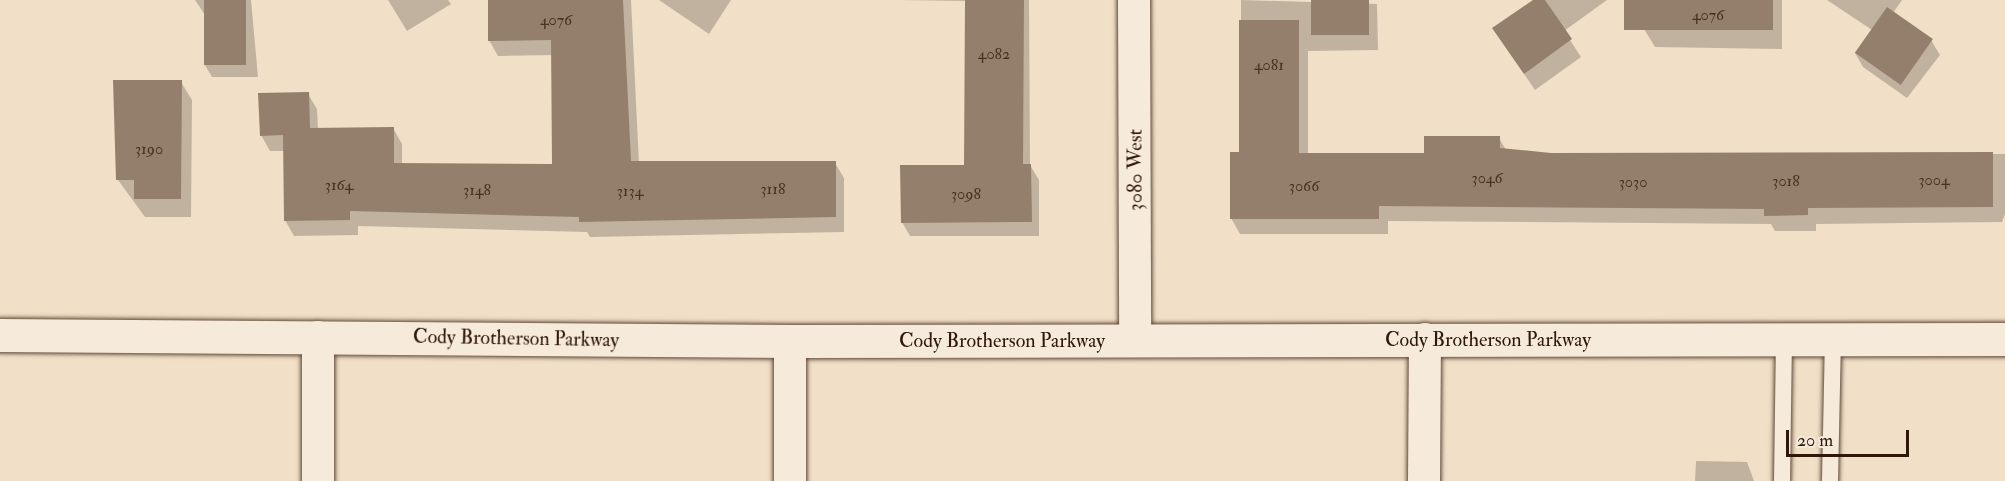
<!DOCTYPE html>
<html>
<head>
<meta charset="utf-8">
<style>
	body { margin:0 }
	#map { position:relative; width:2005px; height:481px; overflow:hidden; background:#f1dfc7; font-family:"IM FELL Double Pica",serif }
	div>[style] { position:absolute }
	[style*='--x'] { left:calc(var(--x)*1px); top:calc(var(--y)*1px); width:calc(var(--w)*1px); rotate:calc(var(--a)*1deg) }
	.shadow>* { inset:0; background:#0003 }
	.building>* { inset:0; background:#947f6c; transform-origin:0 0 }
	.roads { filter:drop-shadow(0 0 2px #604939) drop-shadow(0 0 2px #604939) }
	.service>* { height:16px; margin:-8px; padding:0 8px; transform-origin:8px; border-radius:8px; background:#f6eadb }
	.minor>* { height:32px; margin:-16px; padding:0 16px; transform-origin:16px; border-radius:16px; background:#f6eadb }
	.secondary>* { height:33px; margin:-16.5px; padding:0 16.5px; transform-origin:16.5px; border-radius:16.5px; background:#f6eadb }
	span { translate:-50% -50%; white-space:nowrap; text-align:center; line-height:1.15; -webkit-text-stroke:4.5px #f6eadb; paint-order:stroke }
	.number-label { font-size:16px; color:#483122 }
	.number-label span { -webkit-text-stroke-width:0 }
	.street-label { font-size:20px; color:#2f170a }
	.scale { position:absolute; left:1786px; top:430px; width:123px; height:27px; box-sizing:border-box; border:3px solid #2f170a; border-top:0; padding-left:8px; font-size:18px; line-height:21px; white-space:nowrap; color:#2f170a; -webkit-text-stroke:4px #f6eadb; paint-order:stroke }
</style>
</head>
<body>
<div id="map">
	<div class="shadow">
		<i style="clip-path:polygon(195px 0,251px 0,258px 77px,212px 77px,205px 65px,205px 15px)"></i>
		<i style="clip-path:polygon(388px 0,448px 0,451px 4px,407px 31px)"></i>
		<i style="clip-path:polygon(489px 0,631px 0,639px 163px,835px 163px,844px 178px,844px 232px,590px 237px,587px 232px,358px 226px,358px 235px,294px 236px,285px 220px,285px 151px,270px 151px,261px 135px,308px 94px,317px 109px,318px 129px,393px 128px,402px 144px,402px 164px,554px 166px,553px 55px,498px 56px,489px 40px)"></i>
		<i style="clip-path:polygon(659px 0,731px 0,709px 34px)"></i>
		<i style="clip-path:polygon(898px 0,1029px 0,1030px 165px,1039px 180px,1039px 236px,910px 236px,902px 222px,966px 166px,967px 1px)"></i>
		<i style="clip-path:polygon(1241px 0,1377px 4px,1378px 50px,1308px 51px,1308px 154px,1426px 155px,1499px 138px,1506px 150px,1551px 154px,2005px 154px,2005px 214px,2002px 222px,1816px 224px,1816px 231px,1775px 231px,1771px 224px,1388px 221px,1388px 234px,1240px 234px,1231px 218px,1241px 154px)"></i>
		<i style="clip-path:polygon(1533px 0,1607px 0,1564px 31px,1581px 57px,1535px 90px,1494px 29px)"></i>
		<i style="clip-path:polygon(1645px 0,1782px 0,1782px 49px,1655px 47px,1644px 29px)"></i>
		<i style="clip-path:polygon(1827px 0,1902px 0,1893px 13px,1931px 40px,1940px 55px,1907px 98px,1863px 67px,1855px 53px,1872px 30px)"></i>
		<i style="clip-path:polygon(181px 82px,192px 100px,191px 217px,145px 217px,118px 180px)"></i>
		<i style="clip-path:polygon(1696px 461px,1747px 462px,1754px 481px,1695px 481px)"></i>
	</div>
	<div class="building">
		<i style="left:204px;top:0;width:42px;height:65px"></i>
		<i style="clip-path:polygon(488px 0,623px 0,631px 161px,836px 161px,836px 217px,579px 222px,579px 217px,350px 211px,350px 220px,284px 221px,283px 135px,260px 136px,258px 93px,309px 92px,310px 128px,394px 127px,394px 163px,552px 164px,551px 40px,488px 41px)"></i>
		<i style="clip-path:polygon(965px 0,1024px 0,1023px 164px,1031px 164px,1032px 222px,901px 223px,900px 165px,964px 165px)"></i>
		<i style="left:1311px;top:0;width:58px;height:35px"></i>
		<i style="clip-path:polygon(1533px 0,1545px 0,1572px 39px,1524px 74px,1492px 28px)"></i>
		<i style="left:1624px;top:0;width:149px;height:30px"></i>
		<i style="left:1887px;top:7px;width:56px;height:56px;rotate:35deg"></i>
		<i style="clip-path:polygon(1239px 20px,1299px 20px,1299px 153px,1424px 153px,1424px 136px,1500px 136px,1500px 148px,1551px 153px,1993px 152px,1993px 207px,1808px 208px,1808px 215px,1764px 216px,1764px 209px,1379px 206px,1379px 219px,1230px 219px,1230px 152px,1239px 152px)"></i>
		<i style="clip-path:polygon(113px 80px,182px 80px,181px 199px,134px 199px,134px 180px,116px 180px)"></i>
	</div>
	<div class="roads">
		<div class="service">
			<i style="--x:1782;--y:481;--w:142;--a:-89.2"></i>
			<i style="--x:1830;--y:481;--w:142;--a:-88.8"></i>
		</div>
		<div class="minor">
			<i style="--x:1134;--y:0;--w:340;--a:89.8"></i>
			<i style="--x:318;--y:337;--w:144;--a:90"></i>
			<i style="--x:790;--y:341;--w:140;--a:90"></i>
			<i style="--x:1424;--y:481;--w:142;--a:-89.6"></i>
		</div>
		<div class="secondary">
			<i style="--x:0;--y:335;--w:790;--a:0.44"></i>
			<i style="--x:790;--y:341;--w:1215;--a:-0.09"></i>
		</div>
	</div>
	<div class="number-label">
		<span style="left:1708px;top:15px">4076</span>
		<span style="left:556px;top:20px">4076</span>
		<span style="left:994px;top:54px">4082</span>
		<span style="left:1269px;top:65px">4081</span>
		<span style="left:149px;top:149px">3190</span>
		<span style="left:1487px;top:178px">3046</span>
		<span style="left:1934px;top:180px">3004</span>
		<span style="left:1786px;top:181px">3018</span>
		<span style="left:1633px;top:182px">3030</span>
		<span style="left:339px;top:185px">3164</span>
		<span style="left:1304px;top:186px">3066</span>
		<span style="left:773px;top:189px">3118</span>
		<span style="left:477px;top:190px">3148</span>
		<span style="left:630px;top:191px">3134</span>
		<span style="left:966px;top:194px">3098</span>
	</div>
	<div class="street-label">
		<span style="left:1135px;top:170px;rotate:-90deg">3080 West</span>
		<span style="left:516px;top:338px;rotate:1deg">Cody Brotherson Parkway</span>
		<span style="left:1488px;top:339px">Cody Brotherson Parkway</span>
		<span style="left:1002px;top:340px">Cody Brotherson Parkway</span>
	</div>
	<div class="scale">20 m</div>
</div>
</body>
</html>
